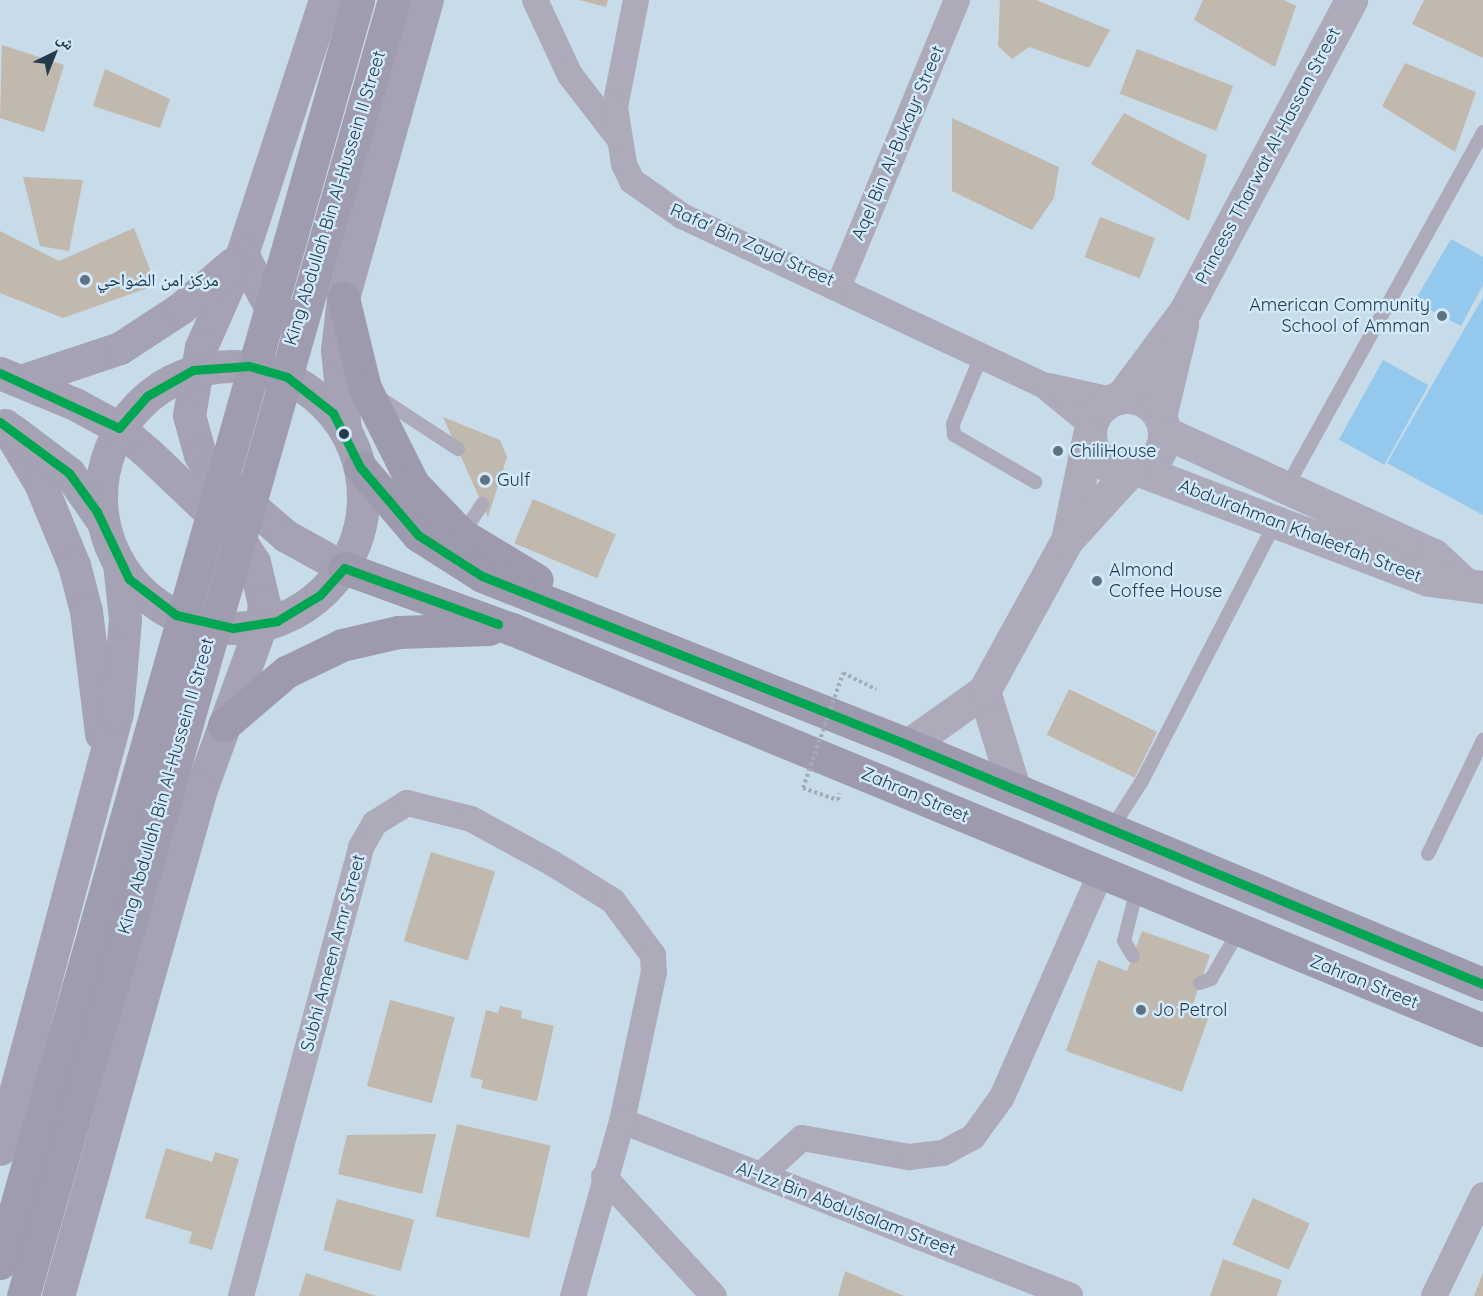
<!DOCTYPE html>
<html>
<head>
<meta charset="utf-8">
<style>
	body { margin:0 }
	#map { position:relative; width:1483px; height:1296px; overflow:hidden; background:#c8dbe9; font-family:Quicksand,"Noto Naskh Arabic",sans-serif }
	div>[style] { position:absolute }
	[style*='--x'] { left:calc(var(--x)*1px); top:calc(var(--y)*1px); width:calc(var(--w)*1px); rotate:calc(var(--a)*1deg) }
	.green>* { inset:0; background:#94c9ed; transform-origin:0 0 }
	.building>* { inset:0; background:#c1b8ae; transform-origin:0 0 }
	.path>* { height:4px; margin-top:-2px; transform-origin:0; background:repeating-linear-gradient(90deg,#a6aab7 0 3px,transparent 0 6px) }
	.service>* { height:14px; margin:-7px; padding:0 7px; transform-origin:7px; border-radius:7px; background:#adabba }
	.minor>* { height:26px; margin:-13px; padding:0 13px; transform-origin:13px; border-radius:13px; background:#adabba }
	.tertiary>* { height:33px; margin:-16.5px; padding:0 16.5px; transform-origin:16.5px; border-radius:16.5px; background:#adabba }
	.tertiary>.ring { margin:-16.5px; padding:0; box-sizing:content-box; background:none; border:33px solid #adabba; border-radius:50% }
	.secondary>* { height:33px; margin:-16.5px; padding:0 16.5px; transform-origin:16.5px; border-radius:16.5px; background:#a5a2b3 }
	.secondary>.ring { margin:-16.5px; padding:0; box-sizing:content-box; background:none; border:33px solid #a5a2b3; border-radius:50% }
	.primary>* { height:33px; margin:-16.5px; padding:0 16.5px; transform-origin:16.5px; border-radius:16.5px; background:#9e9aae }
	.path-bridge>* { height:4px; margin-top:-2px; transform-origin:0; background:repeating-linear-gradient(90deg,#a6aab7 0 3px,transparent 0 6px) }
	.trunk-bridge>* { height:33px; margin:-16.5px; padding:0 16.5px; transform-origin:16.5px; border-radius:16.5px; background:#9f9cb0 }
	.bus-1>* { height:9px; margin:-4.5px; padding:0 4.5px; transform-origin:4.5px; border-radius:4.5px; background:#00a651 }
	.dots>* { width:16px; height:16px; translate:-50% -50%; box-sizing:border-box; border:3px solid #d2e9fa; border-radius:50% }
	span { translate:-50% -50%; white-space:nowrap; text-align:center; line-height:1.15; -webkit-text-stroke:5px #d2e9fa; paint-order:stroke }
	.street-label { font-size:18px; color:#233b4c }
	.poi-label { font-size:18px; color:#233b4c }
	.left { translate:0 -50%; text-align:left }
	.right { translate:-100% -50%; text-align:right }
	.north { position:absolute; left:24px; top:24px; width:60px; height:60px; -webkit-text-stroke:4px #d2e9fa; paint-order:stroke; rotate:43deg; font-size:16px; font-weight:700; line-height:24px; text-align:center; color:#233b4c }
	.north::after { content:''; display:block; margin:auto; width:21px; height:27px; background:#233b4c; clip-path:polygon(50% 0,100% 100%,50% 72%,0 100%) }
</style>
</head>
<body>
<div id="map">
	<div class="green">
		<i style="clip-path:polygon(1451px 239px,1483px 257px,1483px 285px,1461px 326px,1414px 302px)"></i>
		<i style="clip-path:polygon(1483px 297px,1483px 515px,1387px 463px)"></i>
		<i style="left:1383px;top:360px;width:52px;height:91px;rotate:29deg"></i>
	</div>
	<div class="building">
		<i style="clip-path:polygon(579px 0,608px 0,606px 7px)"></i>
		<i style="clip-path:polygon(1000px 0,1036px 0,1110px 30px,1089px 68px,1029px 47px,1012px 59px,998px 46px)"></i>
		<i style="clip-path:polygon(1203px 0,1284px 0,1296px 6px,1275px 67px,1194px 20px)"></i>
		<i style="clip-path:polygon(1424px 0,1483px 0,1483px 58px,1412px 24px)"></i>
		<i style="clip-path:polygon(2px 45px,64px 65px,44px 132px,0 118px)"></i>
		<i style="left:1137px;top:49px;width:103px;height:48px;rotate:21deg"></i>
		<i style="clip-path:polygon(1405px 63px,1476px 92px,1455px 152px,1382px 106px)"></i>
		<i style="clip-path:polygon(105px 69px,170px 99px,160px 128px,93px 106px)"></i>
		<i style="clip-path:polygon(1124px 113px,1207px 155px,1189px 221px,1091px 164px)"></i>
		<i style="clip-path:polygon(952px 118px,1059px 167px,1054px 198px,1032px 230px,952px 191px)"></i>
		<i style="clip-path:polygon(23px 177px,83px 180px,69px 251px,40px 246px)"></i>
		<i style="left:1100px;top:217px;width:59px;height:43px;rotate:21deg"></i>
		<i style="clip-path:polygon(134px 228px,156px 285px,63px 318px,0 293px,0 231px,59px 261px)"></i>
		<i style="clip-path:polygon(443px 417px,500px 440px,507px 457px,488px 517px)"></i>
		<i style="left:533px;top:499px;width:90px;height:48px;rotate:23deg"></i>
		<i style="left:1069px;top:689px;width:98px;height:51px;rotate:26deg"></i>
		<i style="left:431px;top:852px;width:67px;height:93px;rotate:17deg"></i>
		<i style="clip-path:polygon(1142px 931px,1210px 955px,1192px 1007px,1210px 1013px,1182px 1092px,1066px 1051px,1098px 960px,1127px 971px)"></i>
		<i style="left:390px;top:1000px;width:67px;height:89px;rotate:15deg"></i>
		<i style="clip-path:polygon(500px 1006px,522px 1011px,521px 1018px,554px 1026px,537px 1101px,481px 1088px,483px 1080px,470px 1077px,486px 1010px,498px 1013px)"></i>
		<i style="left:457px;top:1124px;width:96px;height:95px;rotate:13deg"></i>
		<i style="clip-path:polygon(436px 1134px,422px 1194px,338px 1174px,347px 1135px)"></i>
		<i style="clip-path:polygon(166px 1148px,212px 1162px,215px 1152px,239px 1159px,212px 1250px,189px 1243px,192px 1232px,145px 1218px)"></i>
		<i style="left:1253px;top:1198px;width:62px;height:51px;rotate:24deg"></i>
		<i style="left:337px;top:1199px;width:80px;height:53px;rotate:15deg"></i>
		<i style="clip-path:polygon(1223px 1259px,1282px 1280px,1277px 1296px,1210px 1296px)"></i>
		<i style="clip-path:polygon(845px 1271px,904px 1296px,838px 1296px)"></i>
		<i style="clip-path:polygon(306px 1273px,376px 1296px,299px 1296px)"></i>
		<i style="clip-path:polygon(1483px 1273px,1483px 1296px,1474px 1296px)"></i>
	</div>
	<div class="path">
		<i style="--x:843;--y:673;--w:37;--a:26"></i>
		<i style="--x:803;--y:788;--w:37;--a:19"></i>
		<i style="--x:838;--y:800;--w:7;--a:-74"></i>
	</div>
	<div class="service">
		<i style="--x:982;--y:354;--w:76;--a:112.5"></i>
		<i style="--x:953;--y:424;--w:11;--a:85"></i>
		<i style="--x:954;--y:435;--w:94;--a:30.1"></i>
		<i style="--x:377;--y:396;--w:97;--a:33.2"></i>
		<i style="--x:1286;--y:488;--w:407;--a:-61"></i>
		<i style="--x:462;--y:535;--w:37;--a:-57"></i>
		<i style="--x:1110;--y:831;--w:59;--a:-57.4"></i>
		<i style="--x:1142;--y:781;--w:292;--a:-62.7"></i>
		<i style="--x:1428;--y:854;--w:127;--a:-64.2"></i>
		<i style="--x:1133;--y:956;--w:17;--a:-121"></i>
		<i style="--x:1124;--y:941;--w:54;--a:-76"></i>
		<i style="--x:1200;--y:983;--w:12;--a:-20"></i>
		<i style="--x:1211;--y:979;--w:54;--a:-60.1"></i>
	</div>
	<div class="minor">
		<i style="--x:535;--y:0;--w:83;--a:65"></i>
		<i style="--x:570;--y:75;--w:78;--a:52.3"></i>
		<i style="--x:636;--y:0;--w:109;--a:101.1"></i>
		<i style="--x:615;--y:107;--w:58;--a:81"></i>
		<i style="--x:624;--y:164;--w:19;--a:65"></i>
		<i style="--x:632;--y:181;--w:61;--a:35"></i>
		<i style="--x:682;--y:216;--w:399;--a:25.1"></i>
		<i style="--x:1043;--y:385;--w:62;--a:39.1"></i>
		<i style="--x:839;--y:285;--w:308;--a:-67.5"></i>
		<i style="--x:1049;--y:386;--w:65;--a:12.5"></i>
		<i style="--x:622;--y:1121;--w:481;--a:21.3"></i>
		<i style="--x:761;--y:1175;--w:55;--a:-42.1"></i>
		<i style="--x:802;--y:1138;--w:109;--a:10.1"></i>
		<i style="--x:909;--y:1157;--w:34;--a:-7"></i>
		<i style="--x:943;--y:1153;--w:34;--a:-28"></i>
		<i style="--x:973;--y:1137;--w:49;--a:-54.1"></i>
		<i style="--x:1002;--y:1097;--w:245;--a:-66.2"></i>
		<i style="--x:604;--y:1177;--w:162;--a:47.3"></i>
		<i style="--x:241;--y:1296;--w:465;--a:-75"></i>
		<i style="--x:361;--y:847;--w:28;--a:-60"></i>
		<i style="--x:375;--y:823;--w:38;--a:-32"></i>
		<i style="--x:407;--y:803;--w:66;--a:14"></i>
		<i style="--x:471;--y:819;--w:92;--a:28.5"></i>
		<i style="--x:552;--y:863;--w:72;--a:31.9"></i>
		<i style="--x:613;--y:901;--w:67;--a:53.5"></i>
		<i style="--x:653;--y:955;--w:17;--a:87"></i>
		<i style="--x:654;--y:972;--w:152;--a:102.1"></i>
		<i style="--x:622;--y:1121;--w:182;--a:105.6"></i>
		<i style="--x:1434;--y:1296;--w:112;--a:-64.1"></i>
	</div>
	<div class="tertiary">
		<i class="ring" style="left:1090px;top:397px;width:41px;height:41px"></i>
		<i style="--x:1121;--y:397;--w:107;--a:-53.3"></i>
		<i style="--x:1185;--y:311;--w:353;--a:-61.9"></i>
		<i style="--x:1160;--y:417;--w:95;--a:-76.6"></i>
		<i style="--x:1164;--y:432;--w:297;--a:24.5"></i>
		<i style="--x:1434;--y:555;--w:37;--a:43"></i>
		<i style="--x:1139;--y:470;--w:310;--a:20.8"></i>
		<i style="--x:1429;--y:580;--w:54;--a:7.4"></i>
		<i style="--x:1068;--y:536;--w:103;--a:-78.3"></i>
		<i style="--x:984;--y:691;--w:102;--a:72.8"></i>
		<i style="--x:908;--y:745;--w:93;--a:-35.4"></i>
		<i style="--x:984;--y:691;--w:172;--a:-61.2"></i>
		<i style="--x:1067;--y:540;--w:92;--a:-47.6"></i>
	</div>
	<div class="secondary">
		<i style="--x:325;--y:0;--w:267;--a:108.1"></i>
		<i style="--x:242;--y:254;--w:102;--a:113.8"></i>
		<i style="--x:201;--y:347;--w:69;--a:100"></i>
		<i style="--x:189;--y:415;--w:41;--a:74.6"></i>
		<i style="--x:200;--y:455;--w:19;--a:58"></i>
		<i style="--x:210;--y:471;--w:100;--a:40.5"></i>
		<i style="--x:286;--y:536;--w:66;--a:28.9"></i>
		<i style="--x:242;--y:254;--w:55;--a:62"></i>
		<i style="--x:268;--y:303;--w:29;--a:36"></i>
		<i class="ring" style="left:101px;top:366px;width:229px;height:229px"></i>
		<i style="--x:0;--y:373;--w:81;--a:22.5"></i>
		<i style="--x:75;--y:404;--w:50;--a:28.6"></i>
		<i style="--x:119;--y:428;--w:38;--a:41"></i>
		<i style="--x:148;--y:453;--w:129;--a:43.7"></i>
		<i style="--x:241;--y:542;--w:24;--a:57"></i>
		<i style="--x:254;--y:562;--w:43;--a:76.6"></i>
		<i style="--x:264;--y:604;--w:21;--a:98"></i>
		<i style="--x:261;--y:625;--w:175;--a:110.1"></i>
		<i style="--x:201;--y:789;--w:527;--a:105.75"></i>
		<i style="--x:21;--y:381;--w:104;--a:-18.4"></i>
		<i style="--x:120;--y:348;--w:73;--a:-33.3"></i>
		<i style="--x:181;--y:308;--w:67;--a:-40.8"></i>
		<i style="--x:5;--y:425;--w:68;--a:58.9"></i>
		<i style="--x:40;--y:483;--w:89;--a:67.5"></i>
		<i style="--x:74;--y:565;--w:48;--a:75.4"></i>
		<i style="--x:86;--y:611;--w:124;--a:83"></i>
		<i style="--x:12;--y:430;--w:71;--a:37"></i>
		<i style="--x:69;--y:473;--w:60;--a:55.2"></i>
		<i style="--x:345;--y:430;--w:80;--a:-95.7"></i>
		<i style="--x:337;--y:350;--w:52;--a:-83.4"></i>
		<i style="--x:343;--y:298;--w:310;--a:-74.3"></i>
		<i style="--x:0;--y:1149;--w:451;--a:-75"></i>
		<i style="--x:117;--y:713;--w:94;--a:-85.1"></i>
		<i style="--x:125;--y:619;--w:56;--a:-96.1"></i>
	</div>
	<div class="primary">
		<i style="--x:343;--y:298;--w:93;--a:76.3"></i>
		<i style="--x:365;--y:388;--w:107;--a:63.4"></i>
		<i style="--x:413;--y:484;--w:71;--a:46.1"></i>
		<i style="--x:462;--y:535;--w:87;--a:31"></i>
		<i style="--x:360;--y:467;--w:89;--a:49.5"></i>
		<i style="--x:418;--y:535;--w:76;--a:32.6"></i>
		<i style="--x:482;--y:576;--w:458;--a:21.6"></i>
		<i style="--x:908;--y:745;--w:623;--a:22.57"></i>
		<i style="--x:344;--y:568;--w:179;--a:20"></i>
		<i style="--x:512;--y:629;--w:1051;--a:22.44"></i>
		<i style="--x:224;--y:725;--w:82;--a:-40.5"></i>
		<i style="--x:286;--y:672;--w:62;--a:-25.7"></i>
		<i style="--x:342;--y:645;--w:57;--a:-13.1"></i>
		<i style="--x:398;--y:632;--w:91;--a:-1.9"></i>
	</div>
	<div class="path-bridge">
		<i style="--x:803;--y:788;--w:122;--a:-70.8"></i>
	</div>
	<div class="trunk-bridge">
		<i style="--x:0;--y:1263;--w:1313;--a:-74.17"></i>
		<i style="--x:23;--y:1296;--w:1348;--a:-74.03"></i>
	</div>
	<div class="bus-1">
		<i style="--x:0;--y:373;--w:131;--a:24.8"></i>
		<i style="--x:119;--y:428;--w:43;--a:-48.8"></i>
		<i style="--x:147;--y:396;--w:53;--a:-29.5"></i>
		<i style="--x:193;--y:370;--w:56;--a:-4.1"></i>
		<i style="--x:249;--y:366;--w:40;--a:16"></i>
		<i style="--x:287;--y:377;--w:58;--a:38"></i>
		<i style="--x:333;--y:413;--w:60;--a:63.4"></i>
		<i style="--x:360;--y:467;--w:89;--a:49.5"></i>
		<i style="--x:418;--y:535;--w:76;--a:32.6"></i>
		<i style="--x:482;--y:576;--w:458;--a:21.6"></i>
		<i style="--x:908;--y:745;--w:623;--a:22.57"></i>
		<i style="--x:0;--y:422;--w:86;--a:36.5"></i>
		<i style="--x:69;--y:473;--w:48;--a:54.3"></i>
		<i style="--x:97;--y:512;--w:74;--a:64.5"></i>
		<i style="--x:129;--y:579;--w:59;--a:37.5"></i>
		<i style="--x:176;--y:615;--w:58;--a:12.8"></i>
		<i style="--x:233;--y:628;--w:45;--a:-9"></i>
		<i style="--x:277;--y:621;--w:50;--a:-31.2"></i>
		<i style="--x:320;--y:595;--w:36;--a:-48"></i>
		<i style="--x:344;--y:568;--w:164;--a:20"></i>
	</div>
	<div class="dots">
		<i style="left:85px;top:280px;background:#5d7383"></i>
		<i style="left:1442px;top:316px;background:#5d7383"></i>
		<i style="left:344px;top:434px;background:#233b4c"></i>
		<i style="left:1058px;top:451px;background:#5d7383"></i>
		<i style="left:485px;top:480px;background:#5d7383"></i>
		<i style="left:1097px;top:581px;background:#5d7383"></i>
		<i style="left:1141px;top:1010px;background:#5d7383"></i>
	</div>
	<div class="street-label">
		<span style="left:898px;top:143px;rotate:-67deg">Aqel Bin Al-Bukayr Street</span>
		<span style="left:1268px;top:156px;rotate:-62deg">Princess Tharwat Al-Hassan Street</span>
		<span style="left:335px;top:198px;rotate:-73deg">King Abdullah Bin Al-Hussein II Street</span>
		<span style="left:752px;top:245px;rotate:24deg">Rafa' Bin Zayd Street</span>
		<span style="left:1300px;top:531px;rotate:21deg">Abdulrahman Khaleefah Street</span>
		<span style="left:166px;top:786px;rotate:-74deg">King Abdullah Bin Al-Hussein II Street</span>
		<span style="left:915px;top:795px;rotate:23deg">Zahran Street</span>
		<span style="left:333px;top:953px;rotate:-75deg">Subhi Ameen Amr Street</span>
		<span style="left:1364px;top:982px;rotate:22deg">Zahran Street</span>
		<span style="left:846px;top:1209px;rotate:21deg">Al-Izz Bin Abdulsalam Street</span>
	</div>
	<div class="poi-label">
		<span class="left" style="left:97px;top:280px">مركز امن الضواحي</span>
		<span class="right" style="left:1430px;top:316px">American Community<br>School of Amman</span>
		<span class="left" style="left:1070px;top:451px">ChiliHouse</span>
		<span class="left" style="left:497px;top:480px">Gulf</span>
		<span class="left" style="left:1109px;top:581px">Almond<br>Coffee House</span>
		<span class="left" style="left:1153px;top:1010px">Jo Petrol</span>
	</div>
	<div class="north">ش</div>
</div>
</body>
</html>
